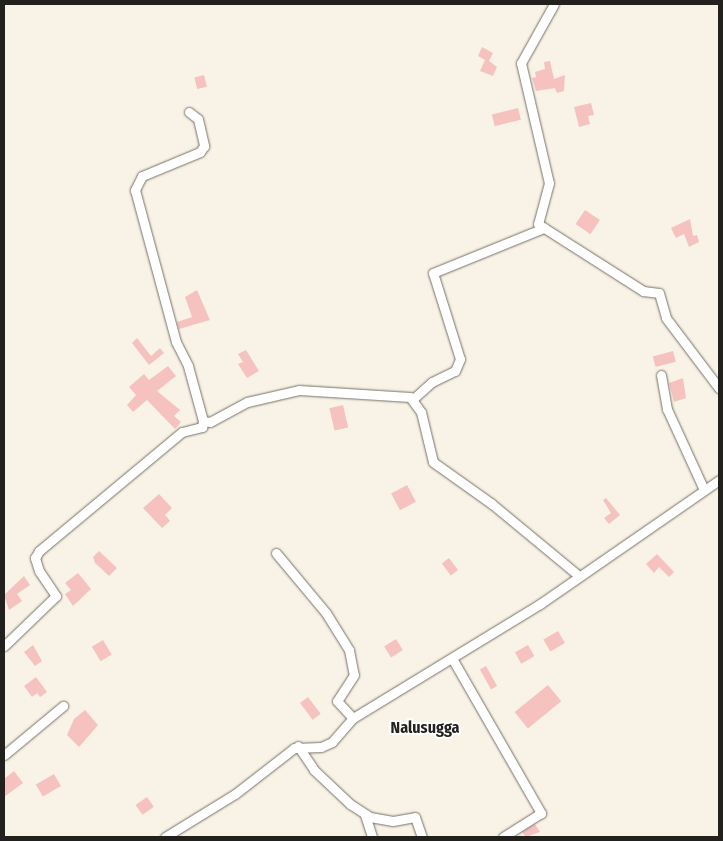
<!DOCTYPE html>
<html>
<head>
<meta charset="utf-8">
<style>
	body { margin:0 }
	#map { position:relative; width:723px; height:841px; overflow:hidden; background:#f9f3e7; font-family:"Fira Sans Condensed",sans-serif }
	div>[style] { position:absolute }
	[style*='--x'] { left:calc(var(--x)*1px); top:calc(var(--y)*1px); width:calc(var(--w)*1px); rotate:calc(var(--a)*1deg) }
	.building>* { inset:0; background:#f5c2bf; transform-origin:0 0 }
	.roads { filter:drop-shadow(0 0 1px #767066) drop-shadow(0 0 1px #767066) }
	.minor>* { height:9px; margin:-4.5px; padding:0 4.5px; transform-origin:4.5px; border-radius:4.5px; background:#fff }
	span { translate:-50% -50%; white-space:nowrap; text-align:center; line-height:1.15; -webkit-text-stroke:4px #fff; paint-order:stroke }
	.quarter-label { font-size:16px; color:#23211d; font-weight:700 }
	.frame { position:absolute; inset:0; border:5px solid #23211d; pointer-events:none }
</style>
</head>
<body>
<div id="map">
	<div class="building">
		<i style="clip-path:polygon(482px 47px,493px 53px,489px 61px,497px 67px,493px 76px,480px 71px,485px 60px,478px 56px)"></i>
		<i style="clip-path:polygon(550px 61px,554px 79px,565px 75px,564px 91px,557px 93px,555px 88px,536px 91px,532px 78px,536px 77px,535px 72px,545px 69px,544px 62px)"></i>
		<i style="left:204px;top:75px;width:12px;height:10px;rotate:76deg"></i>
		<i style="clip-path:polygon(591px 103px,594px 115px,588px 116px,590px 124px,579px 127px,574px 107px)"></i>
		<i style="left:518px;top:108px;width:12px;height:27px;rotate:76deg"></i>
		<i style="left:585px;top:210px;width:18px;height:17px;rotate:34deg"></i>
		<i style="clip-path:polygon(690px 219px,693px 236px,697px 235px,699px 242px,689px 247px,684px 234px,676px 238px,671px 228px)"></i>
		<i style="clip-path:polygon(197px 290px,210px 320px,179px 329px,177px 322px,192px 317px,185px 297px)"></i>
		<i style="clip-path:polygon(137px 338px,151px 356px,160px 348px,164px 353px,149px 365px,132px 343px)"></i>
		<i style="clip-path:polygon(246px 350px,259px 371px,247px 378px,238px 364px,243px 362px,238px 354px)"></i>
		<i style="left:673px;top:351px;width:11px;height:21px;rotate:75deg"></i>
		<i style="clip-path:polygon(168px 366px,176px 376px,157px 391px,180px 410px,174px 416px,181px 422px,175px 429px,147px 400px,133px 412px,127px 405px,136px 395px,129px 387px,144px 374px,149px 380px)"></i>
		<i style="clip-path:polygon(683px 378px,686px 398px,674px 402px,669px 383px)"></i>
		<i style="left:343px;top:405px;width:23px;height:14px;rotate:77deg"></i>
		<i style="left:407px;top:485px;width:19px;height:18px;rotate:62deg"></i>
		<i style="clip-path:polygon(159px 494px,172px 508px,165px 515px,170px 521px,162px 528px,143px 508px)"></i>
		<i style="clip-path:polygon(606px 498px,620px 515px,609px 524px,604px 518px,611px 513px,603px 500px)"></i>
		<i style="clip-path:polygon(99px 551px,117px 568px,109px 576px,95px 563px,93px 557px)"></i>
		<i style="clip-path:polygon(657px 554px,674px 572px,669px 577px,659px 567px,654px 573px,646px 564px)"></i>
		<i style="left:449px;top:558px;width:15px;height:9px;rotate:53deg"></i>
		<i style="clip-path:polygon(78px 573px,91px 589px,73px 606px,65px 594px,71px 590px,65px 583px)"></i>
		<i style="clip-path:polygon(24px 576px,30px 585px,17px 594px,22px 601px,9px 610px,4px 595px)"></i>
		<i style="left:558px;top:631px;width:14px;height:17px;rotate:60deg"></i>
		<i style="left:396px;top:639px;width:13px;height:14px;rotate:58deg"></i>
		<i style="left:103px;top:640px;width:17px;height:13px;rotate:59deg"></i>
		<i style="clip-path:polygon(33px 645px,42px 661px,35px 666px,24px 652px)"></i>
		<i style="left:528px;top:645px;width:13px;height:15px;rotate:61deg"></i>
		<i style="left:486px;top:666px;width:23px;height:7px;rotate:61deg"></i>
		<i style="clip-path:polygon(36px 677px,47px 692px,40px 697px,37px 693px,32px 697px,24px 686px)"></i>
		<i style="left:548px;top:685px;width:21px;height:43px;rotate:51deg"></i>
		<i style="left:308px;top:697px;width:21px;height:10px;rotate:53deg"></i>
		<i style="clip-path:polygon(85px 710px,98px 725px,79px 747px,67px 735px,74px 719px)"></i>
		<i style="clip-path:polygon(14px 771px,23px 783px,4px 797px,4px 779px)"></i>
		<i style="left:54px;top:774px;width:14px;height:21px;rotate:60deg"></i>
		<i style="left:147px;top:797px;width:12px;height:14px;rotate:55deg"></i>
		<i style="clip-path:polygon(535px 824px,540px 832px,526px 837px,522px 832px)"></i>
	</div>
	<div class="roads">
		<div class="minor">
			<i style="--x:554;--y:4;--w:68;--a:119.2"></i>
			<i style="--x:521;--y:63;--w:123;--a:76.9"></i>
			<i style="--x:549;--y:183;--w:42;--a:105"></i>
			<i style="--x:538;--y:224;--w:125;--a:32.5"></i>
			<i style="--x:643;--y:291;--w:16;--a:7"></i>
			<i style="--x:659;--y:293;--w:26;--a:74"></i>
			<i style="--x:666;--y:318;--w:88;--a:52.9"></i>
			<i style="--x:189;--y:112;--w:11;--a:38"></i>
			<i style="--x:198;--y:119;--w:28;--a:77"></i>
			<i style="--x:204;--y:146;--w:7;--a:124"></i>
			<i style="--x:200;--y:152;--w:63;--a:157.5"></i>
			<i style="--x:142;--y:176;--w:16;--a:117"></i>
			<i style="--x:135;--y:190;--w:157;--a:74.9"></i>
			<i style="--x:176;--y:342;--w:27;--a:63"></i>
			<i style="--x:188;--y:366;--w:57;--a:74.7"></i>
			<i style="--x:661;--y:375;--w:35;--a:80"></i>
			<i style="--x:667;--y:409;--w:89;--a:65.4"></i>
			<i style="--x:413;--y:399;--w:25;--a:-42"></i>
			<i style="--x:432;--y:382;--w:25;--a:-26"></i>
			<i style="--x:455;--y:371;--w:13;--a:-67"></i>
			<i style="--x:460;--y:359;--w:90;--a:-107.4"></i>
			<i style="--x:433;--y:273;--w:120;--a:-22.1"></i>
			<i style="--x:276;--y:553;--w:78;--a:50.2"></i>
			<i style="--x:326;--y:613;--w:44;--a:58.1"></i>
			<i style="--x:349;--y:650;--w:25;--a:79"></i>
			<i style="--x:354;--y:675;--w:31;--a:123"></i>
			<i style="--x:337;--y:701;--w:23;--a:47"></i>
			<i style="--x:4;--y:646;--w:72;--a:-43.9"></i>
			<i style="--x:56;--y:596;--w:30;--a:-124"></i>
			<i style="--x:39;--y:571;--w:14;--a:-107"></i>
			<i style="--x:35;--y:558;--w:8;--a:-60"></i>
			<i style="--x:39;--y:551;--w:186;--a:-39.8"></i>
			<i style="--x:182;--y:432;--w:21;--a:-14"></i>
			<i style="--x:202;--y:427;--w:6;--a:-81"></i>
			<i style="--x:203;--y:421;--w:7;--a:8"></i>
			<i style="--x:210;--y:422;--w:42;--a:-28.4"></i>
			<i style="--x:247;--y:402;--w:53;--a:-13"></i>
			<i style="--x:299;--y:390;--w:111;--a:3.6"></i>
			<i style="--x:410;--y:397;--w:19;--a:54"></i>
			<i style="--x:421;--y:412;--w:51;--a:76.5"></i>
			<i style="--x:433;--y:462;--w:72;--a:35.4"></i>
			<i style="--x:492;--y:504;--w:113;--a:39.6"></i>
			<i style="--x:453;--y:660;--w:177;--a:60.1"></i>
			<i style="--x:541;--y:813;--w:45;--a:147.7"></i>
			<i style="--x:298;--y:746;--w:29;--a:56"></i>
			<i style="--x:314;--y:770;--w:50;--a:43.4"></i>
			<i style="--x:350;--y:804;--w:24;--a:33"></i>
			<i style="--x:370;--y:817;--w:23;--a:10"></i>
			<i style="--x:393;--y:821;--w:22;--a:-10"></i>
			<i style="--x:415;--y:817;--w:21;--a:71"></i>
			<i style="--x:4;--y:755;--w:77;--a:-39.7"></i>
			<i style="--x:365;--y:815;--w:23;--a:72"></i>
			<i style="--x:165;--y:837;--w:82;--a:-31.6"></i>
			<i style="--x:235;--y:794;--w:75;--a:-37.9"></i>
			<i style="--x:294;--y:748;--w:27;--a:-2"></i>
			<i style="--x:321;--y:747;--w:12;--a:-24"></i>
			<i style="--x:332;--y:742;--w:32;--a:-49"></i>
			<i style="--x:353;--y:718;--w:219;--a:-31.4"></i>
			<i style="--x:540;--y:604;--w:218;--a:-34.7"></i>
		</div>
	</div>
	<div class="quarter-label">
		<span style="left:425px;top:728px">Nalusugga</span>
	</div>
	<div class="frame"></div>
</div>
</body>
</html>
